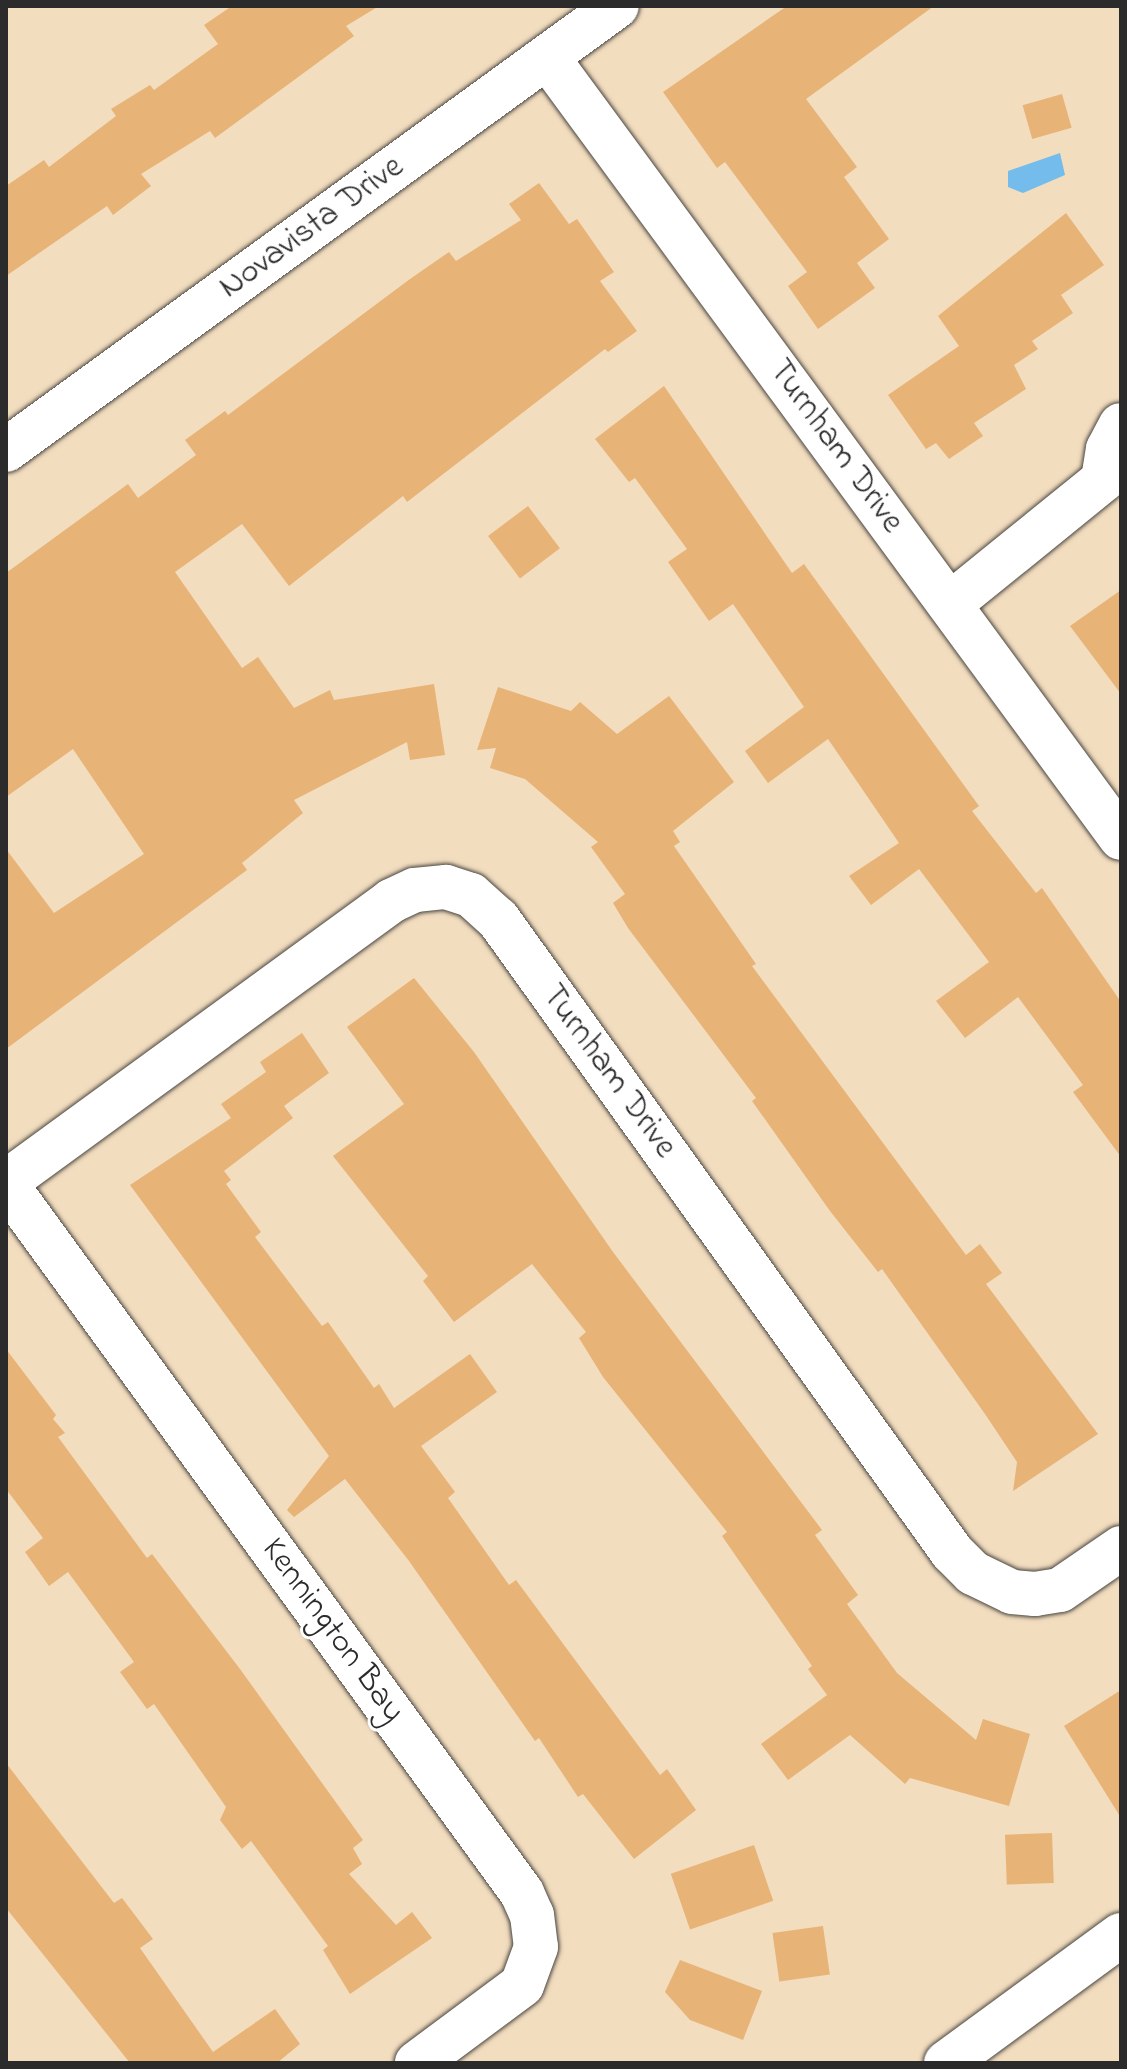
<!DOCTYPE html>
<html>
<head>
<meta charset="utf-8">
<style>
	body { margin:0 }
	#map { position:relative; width:1127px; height:2069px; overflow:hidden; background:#f3ddbf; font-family:"Indie Flower",sans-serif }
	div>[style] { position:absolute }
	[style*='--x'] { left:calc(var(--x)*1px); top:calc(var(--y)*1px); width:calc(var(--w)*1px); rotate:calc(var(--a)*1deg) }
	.water>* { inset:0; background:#73bceb }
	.building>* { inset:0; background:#e7b377; transform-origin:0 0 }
	.roads { filter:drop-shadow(0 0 2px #494641) drop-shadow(0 0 2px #494641) }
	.minor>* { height:44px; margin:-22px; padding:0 22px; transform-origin:22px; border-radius:22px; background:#fff }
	span { translate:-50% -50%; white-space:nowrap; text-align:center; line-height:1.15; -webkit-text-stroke:6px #fff; paint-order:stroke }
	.street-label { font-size:34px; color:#2b2b2b }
	.frame { position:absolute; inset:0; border:8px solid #2b2b2b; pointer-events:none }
</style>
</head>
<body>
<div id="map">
	<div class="water">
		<i style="clip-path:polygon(1060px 153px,1065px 175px,1023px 193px,1008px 187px,1008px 171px)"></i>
	</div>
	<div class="building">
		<i style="clip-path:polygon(232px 6px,379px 6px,346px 26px,354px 36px,215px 138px,210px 131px,141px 174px,151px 186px,113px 215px,107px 206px,6px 276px,6px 186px,44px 160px,49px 167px,116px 116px,111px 109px,150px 85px,154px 90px,218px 44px,204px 25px)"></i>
		<i style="clip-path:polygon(787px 6px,934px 6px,806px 99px,857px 167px,844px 177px,889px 239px,857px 263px,875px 288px,818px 329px,788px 286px,807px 272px,725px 162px,717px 168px,663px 92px)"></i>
		<i style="left:1062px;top:94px;width:35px;height:41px;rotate:74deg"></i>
		<i style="clip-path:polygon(539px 183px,569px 224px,577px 219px,614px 272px,600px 281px,637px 331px,608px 352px,605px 349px,407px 502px,403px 496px,289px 586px,242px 524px,175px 572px,242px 668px,258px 657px,294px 708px,330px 690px,334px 700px,434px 684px,445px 755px,410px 760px,407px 742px,294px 800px,303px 813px,242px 863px,247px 870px,6px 1049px,6px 849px,54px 913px,144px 854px,73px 749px,6px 797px,6px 573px,128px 484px,138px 498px,196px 455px,185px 440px,225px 411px,228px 415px,410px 279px,449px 252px,456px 261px,521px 220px,509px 204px)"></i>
		<i style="clip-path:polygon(1066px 213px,1104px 265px,1061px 295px,1073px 313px,1032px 341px,1038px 349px,1014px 365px,1026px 389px,974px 423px,983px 436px,949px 459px,936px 443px,926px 449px,888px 395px,959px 346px,938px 316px)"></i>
		<i style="clip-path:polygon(664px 386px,792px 573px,804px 564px,979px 806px,972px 811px,1036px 893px,1042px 888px,1121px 1002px,1121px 1157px,1073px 1092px,1083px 1085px,1018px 997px,965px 1038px,936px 1001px,989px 962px,919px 869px,871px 905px,849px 876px,899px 843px,828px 739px,768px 783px,745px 751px,804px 707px,733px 604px,709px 621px,668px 562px,687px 549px,635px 478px,629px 482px,595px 439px)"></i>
		<i style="left:528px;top:506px;width:53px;height:50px;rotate:53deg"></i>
		<i style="clip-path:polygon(1121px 590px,1121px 694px,1070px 626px)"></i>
		<i style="clip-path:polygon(498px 687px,571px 711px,580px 702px,617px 734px,669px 696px,734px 782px,673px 831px,680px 842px,674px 846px,756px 964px,752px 966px,966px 1255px,980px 1244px,1002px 1273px,986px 1284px,1098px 1434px,1013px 1491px,1017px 1462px,985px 1414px,882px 1269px,878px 1272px,830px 1211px,752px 1101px,756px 1098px,628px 928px,613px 903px,625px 894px,591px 847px,598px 842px,525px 779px,490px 768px,496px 748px,477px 750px)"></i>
		<i style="clip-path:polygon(414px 978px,474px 1052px,613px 1252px,822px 1530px,815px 1535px,858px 1595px,847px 1604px,897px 1673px,976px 1740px,983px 1719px,1030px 1734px,1009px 1806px,910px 1778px,905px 1784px,850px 1735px,788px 1780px,761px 1744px,827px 1695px,808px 1669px,812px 1666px,722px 1536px,727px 1532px,603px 1377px,579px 1338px,586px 1332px,532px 1264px,454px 1322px,423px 1281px,428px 1276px,333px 1156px,404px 1104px,347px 1027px)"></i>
		<i style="clip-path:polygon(302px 1033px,329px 1073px,284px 1106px,293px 1118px,224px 1171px,231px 1180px,226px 1184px,261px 1232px,255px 1237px,322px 1326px,328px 1322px,374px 1388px,379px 1384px,394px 1408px,470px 1354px,497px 1392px,421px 1446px,455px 1492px,448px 1498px,509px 1585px,516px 1580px,660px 1775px,667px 1769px,696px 1810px,634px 1859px,583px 1794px,578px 1797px,539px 1738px,535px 1741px,409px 1561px,345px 1479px,294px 1517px,287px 1510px,329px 1456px,130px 1185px,231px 1118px,221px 1104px,266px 1072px,260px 1062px)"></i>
		<i style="clip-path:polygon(6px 1349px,56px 1415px,53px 1419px,65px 1433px,58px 1437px,147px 1558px,152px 1554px,240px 1669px,363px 1840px,353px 1848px,362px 1864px,349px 1874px,396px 1925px,412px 1912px,432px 1938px,350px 1994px,323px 1950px,328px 1946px,251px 1841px,242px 1849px,220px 1820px,226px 1807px,154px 1704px,147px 1709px,120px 1672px,134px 1662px,68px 1572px,49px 1586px,25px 1552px,43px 1538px,6px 1489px)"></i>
		<i style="clip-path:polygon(1121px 1690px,1121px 1818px,1064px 1726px)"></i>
		<i style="clip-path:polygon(6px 1763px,114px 1903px,122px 1898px,153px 1939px,140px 1948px,213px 2052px,275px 2009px,300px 2044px,277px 2063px,130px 2063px,6px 1908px)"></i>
		<i style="left:1052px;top:1833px;width:50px;height:47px;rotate:88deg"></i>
		<i style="left:754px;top:1845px;width:59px;height:88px;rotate:71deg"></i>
		<i style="left:823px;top:1926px;width:49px;height:51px;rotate:82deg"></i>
		<i style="clip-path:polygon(680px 1960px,762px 1991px,743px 2040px,690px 2020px,665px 1992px)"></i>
	</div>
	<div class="roads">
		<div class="minor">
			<i style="--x:547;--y:57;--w:969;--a:53.69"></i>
			<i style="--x:6;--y:450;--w:755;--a:-36.01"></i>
			<i style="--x:950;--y:604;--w:197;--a:-39"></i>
			<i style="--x:1103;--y:480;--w:31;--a:-81"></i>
			<i style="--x:1108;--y:449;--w:27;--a:-62"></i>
			<i style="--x:6;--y:1182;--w:477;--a:-36.1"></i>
			<i style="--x:391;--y:901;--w:26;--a:-25"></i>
			<i style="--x:415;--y:890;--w:31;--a:-6"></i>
			<i style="--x:446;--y:887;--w:26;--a:18"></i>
			<i style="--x:471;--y:895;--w:36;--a:42"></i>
			<i style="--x:498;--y:919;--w:779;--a:54.35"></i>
			<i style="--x:952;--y:1552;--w:30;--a:45"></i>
			<i style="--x:973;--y:1573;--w:43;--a:26"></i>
			<i style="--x:1012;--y:1592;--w:23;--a:5"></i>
			<i style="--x:1035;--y:1594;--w:25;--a:-9"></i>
			<i style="--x:1060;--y:1590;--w:74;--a:-34.5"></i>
			<i style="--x:6;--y:1184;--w:877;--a:53.95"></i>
			<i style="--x:522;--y:1893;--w:24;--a:66"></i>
			<i style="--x:532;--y:1915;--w:32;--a:83"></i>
			<i style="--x:536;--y:1947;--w:40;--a:110.2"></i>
			<i style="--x:522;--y:1985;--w:131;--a:143.4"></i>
			<i style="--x:946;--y:2063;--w:217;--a:-36.2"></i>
		</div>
	</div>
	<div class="street-label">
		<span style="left:312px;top:228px;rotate:-36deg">Novavista Drive</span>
		<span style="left:835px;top:447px;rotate:54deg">Turnham Drive</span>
		<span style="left:608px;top:1072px;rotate:54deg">Turnham Drive</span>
		<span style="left:332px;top:1631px;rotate:54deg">Kennington Bay</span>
	</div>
	<div class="frame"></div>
</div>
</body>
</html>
